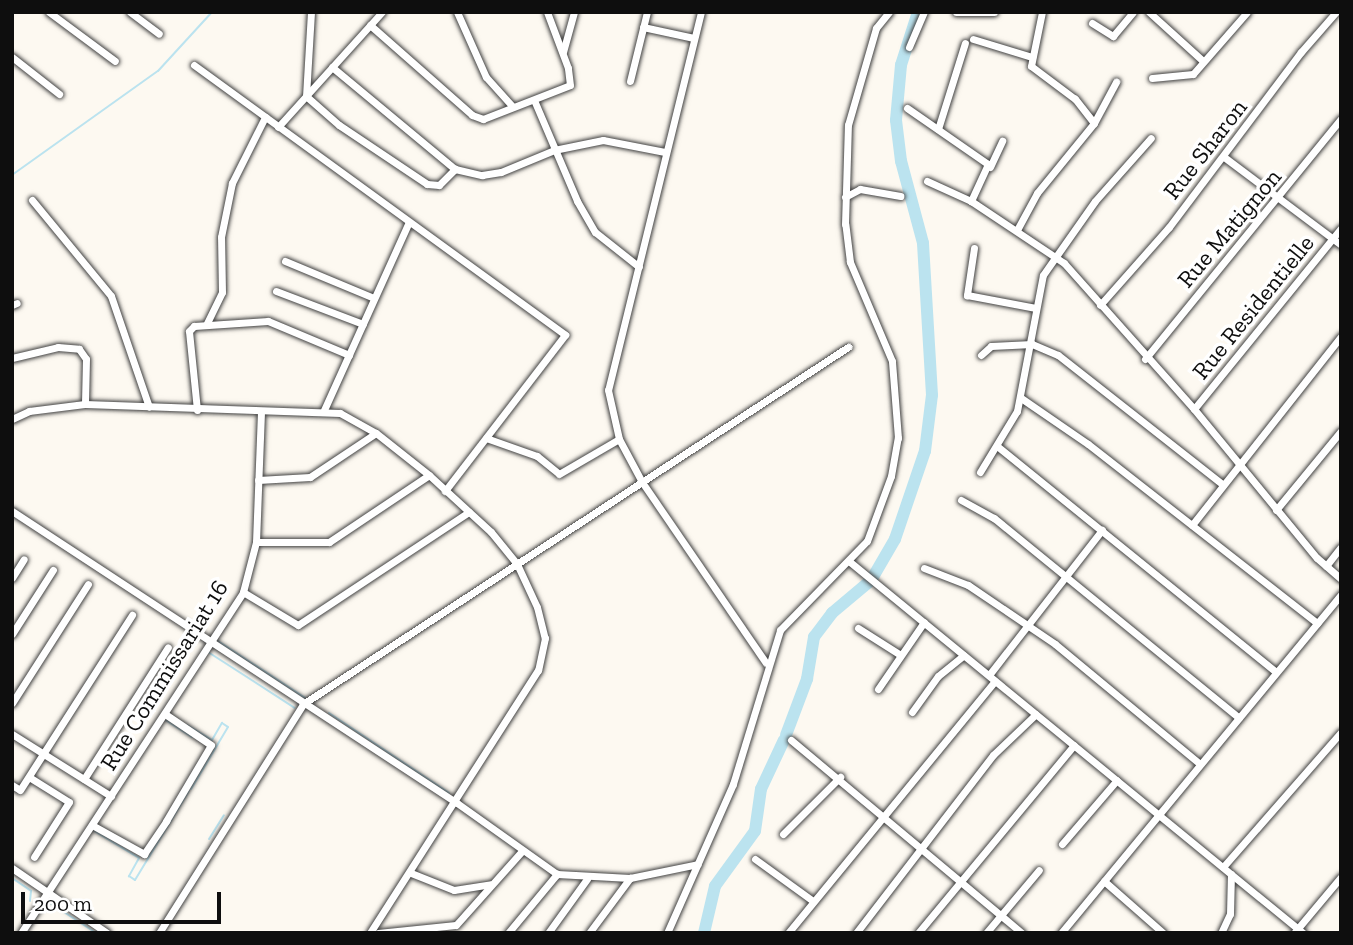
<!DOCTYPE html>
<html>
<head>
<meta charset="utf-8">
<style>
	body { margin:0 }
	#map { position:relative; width:1353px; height:945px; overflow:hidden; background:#fdf9f1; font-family:"Zilla Slab",serif }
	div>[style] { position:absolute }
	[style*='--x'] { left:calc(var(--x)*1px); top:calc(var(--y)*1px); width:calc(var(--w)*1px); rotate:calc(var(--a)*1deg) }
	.stream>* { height:2px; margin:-1px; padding:0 1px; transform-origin:1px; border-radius:1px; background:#bbe3ef }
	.river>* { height:12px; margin:-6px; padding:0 6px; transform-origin:6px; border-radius:6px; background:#bbe3ef }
	.roads { filter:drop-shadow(0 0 2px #414141) drop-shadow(0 0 2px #414141) }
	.minor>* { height:7px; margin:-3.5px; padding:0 3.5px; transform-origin:3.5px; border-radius:3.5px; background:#fff }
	span { translate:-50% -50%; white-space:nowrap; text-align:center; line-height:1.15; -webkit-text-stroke:7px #fff; paint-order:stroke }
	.street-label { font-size:24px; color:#0e0e0e }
	.frame { position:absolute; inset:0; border:14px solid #0e0e0e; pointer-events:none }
	.scale { position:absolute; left:21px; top:892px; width:200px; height:32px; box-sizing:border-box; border:4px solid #0e0e0e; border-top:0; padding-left:9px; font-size:21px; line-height:24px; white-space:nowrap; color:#0e0e0e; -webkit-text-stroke:5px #fff; paint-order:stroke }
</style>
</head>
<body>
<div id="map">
	<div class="stream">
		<i style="--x:12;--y:175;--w:179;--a:-35.5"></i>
		<i style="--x:158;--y:71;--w:80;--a:-47.5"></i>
		<i style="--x:218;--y:641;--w:104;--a:33.2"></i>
		<i style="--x:208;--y:652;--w:103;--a:32.8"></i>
		<i style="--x:329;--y:713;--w:144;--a:33.7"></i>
		<i style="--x:164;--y:719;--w:33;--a:33"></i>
		<i style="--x:187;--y:725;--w:29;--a:31"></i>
		<i style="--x:212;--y:740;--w:20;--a:-60"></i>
		<i style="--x:222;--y:723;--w:7;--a:34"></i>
		<i style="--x:228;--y:727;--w:72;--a:120.8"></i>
		<i style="--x:91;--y:829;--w:56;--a:31.1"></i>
		<i style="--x:139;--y:858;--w:21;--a:119"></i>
		<i style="--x:129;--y:876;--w:7;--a:34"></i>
		<i style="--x:135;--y:880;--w:104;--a:-58.8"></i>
		<i style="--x:209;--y:839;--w:28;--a:-58"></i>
		<i style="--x:12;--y:878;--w:23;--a:34"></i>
		<i style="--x:31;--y:891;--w:10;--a:96"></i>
		<i style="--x:50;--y:903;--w:55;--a:33.1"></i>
		<i style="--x:364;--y:933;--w:1;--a:-90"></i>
	</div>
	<div class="river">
		<i style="--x:873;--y:577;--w:44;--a:-59.9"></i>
		<i style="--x:895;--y:539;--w:93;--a:-71.2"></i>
		<i style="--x:925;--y:451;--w:56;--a:-82.9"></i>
		<i style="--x:932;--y:395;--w:152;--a:-93.4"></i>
		<i style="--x:923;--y:243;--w:85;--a:-105"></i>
		<i style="--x:901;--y:161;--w:41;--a:-97"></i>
		<i style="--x:896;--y:120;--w:55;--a:-84.8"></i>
		<i style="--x:901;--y:65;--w:56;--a:-72.2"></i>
		<i style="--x:786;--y:735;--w:60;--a:-69.4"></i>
		<i style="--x:807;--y:679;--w:43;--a:-80.5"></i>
		<i style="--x:814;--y:637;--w:30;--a:-53"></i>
		<i style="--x:832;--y:613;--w:50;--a:-40.1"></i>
		<i style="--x:704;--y:933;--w:48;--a:-76.8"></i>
		<i style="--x:715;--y:886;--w:68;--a:-54"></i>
		<i style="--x:755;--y:831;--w:42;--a:-81.9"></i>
		<i style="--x:761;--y:789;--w:54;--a:-64.9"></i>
	</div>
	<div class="roads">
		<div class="minor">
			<i style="--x:49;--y:12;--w:82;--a:36.6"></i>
			<i style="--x:130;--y:12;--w:36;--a:37"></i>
			<i style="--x:311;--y:12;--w:84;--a:93.4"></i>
			<i style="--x:306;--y:96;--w:44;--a:41.3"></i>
			<i style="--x:339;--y:125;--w:106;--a:33.8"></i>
			<i style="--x:427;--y:184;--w:12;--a:5"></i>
			<i style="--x:439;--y:185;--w:23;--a:-45"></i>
			<i style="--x:457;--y:12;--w:71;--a:66"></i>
			<i style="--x:486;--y:77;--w:39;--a:48"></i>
			<i style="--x:701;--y:12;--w:389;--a:103.8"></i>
			<i style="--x:608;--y:390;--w:50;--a:77.3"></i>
			<i style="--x:619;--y:439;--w:49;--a:61.9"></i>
			<i style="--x:642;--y:482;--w:219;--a:55.6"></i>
			<i style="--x:956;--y:12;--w:38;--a:0"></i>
			<i style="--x:1149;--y:12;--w:73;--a:42.2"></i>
			<i style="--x:1092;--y:23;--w:25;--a:32"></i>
			<i style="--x:1113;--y:36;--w:31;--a:-50"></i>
			<i style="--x:370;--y:25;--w:136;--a:41.4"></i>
			<i style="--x:472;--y:115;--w:12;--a:20"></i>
			<i style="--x:483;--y:119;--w:93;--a:-21.3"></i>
			<i style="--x:570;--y:85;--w:17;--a:-97"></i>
			<i style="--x:568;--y:68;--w:60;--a:-110.6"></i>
			<i style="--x:643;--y:27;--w:52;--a:12.2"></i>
			<i style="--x:973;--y:39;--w:62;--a:17"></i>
			<i style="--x:909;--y:47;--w:38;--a:-67"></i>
			<i style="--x:563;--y:52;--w:41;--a:-74.6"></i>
			<i style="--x:12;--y:57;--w:60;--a:38.2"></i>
			<i style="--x:194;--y:65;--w:459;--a:36"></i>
			<i style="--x:565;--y:335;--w:197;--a:127.6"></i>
			<i style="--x:332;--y:67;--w:160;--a:39.7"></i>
			<i style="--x:455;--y:169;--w:28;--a:13"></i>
			<i style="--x:482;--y:175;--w:19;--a:-9"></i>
			<i style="--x:501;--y:172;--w:57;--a:-22.5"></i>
			<i style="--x:554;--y:150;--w:50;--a:-11.5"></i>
			<i style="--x:603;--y:140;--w:63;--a:11"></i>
			<i style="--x:1152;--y:78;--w:41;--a:-5.6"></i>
			<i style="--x:1193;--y:74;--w:82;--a:-48.9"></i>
			<i style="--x:630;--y:81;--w:71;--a:-76.2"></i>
			<i style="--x:534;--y:100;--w:110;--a:66.9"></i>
			<i style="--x:577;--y:201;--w:36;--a:60"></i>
			<i style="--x:595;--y:232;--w:56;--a:38.5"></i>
			<i style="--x:907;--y:108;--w:98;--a:34.7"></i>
			<i style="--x:988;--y:164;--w:41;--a:114.7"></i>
			<i style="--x:1094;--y:123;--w:47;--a:-61.8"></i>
			<i style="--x:278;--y:127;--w:155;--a:-47.9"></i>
			<i style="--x:938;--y:129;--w:90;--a:-72.6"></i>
			<i style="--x:1224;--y:157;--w:146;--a:36.9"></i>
			<i style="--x:990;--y:167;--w:29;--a:-65"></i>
			<i style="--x:927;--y:181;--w:48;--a:24.4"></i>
			<i style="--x:971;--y:201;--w:112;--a:33.7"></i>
			<i style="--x:1064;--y:263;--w:195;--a:48.3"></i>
			<i style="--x:1194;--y:409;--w:193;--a:50.5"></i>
			<i style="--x:1317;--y:558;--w:32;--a:41"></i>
			<i style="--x:845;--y:197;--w:17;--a:-28"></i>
			<i style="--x:860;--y:189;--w:41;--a:9.9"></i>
			<i style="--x:32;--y:200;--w:124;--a:50.5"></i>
			<i style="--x:111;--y:296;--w:117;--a:71.1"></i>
			<i style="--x:1017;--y:230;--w:42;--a:-61.6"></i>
			<i style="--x:1037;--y:193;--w:90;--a:-50.8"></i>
			<i style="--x:1094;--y:123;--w:31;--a:-128"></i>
			<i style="--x:1075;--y:99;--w:55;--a:-143.1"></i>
			<i style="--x:1031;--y:66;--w:55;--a:-78.5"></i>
			<i style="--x:974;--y:248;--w:48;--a:98.5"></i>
			<i style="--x:967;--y:295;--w:70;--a:10.7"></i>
			<i style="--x:285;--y:261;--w:96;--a:22.6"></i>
			<i style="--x:276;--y:291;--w:93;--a:20.8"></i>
			<i style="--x:12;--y:305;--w:5;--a:-22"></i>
			<i style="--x:1100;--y:305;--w:104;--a:-48.5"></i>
			<i style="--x:1169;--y:227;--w:219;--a:-53"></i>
			<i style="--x:1301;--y:52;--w:53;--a:-48.8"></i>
			<i style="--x:207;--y:323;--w:34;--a:-64"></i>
			<i style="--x:222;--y:292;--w:55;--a:-91"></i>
			<i style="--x:221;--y:237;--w:55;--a:-78.5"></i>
			<i style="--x:232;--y:183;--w:74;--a:-63.4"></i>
			<i style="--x:981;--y:355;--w:13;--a:-42"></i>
			<i style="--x:991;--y:346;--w:41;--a:-2.8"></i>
			<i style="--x:1032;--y:344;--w:28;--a:23"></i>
			<i style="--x:1058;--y:355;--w:210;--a:38.2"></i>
			<i style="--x:12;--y:358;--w:47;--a:-13.4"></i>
			<i style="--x:58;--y:347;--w:21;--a:5"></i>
			<i style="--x:79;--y:349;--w:12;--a:55"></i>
			<i style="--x:86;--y:359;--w:45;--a:91.3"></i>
			<i style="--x:1145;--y:359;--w:310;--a:-50.8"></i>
			<i style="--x:1021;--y:398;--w:81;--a:34.5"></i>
			<i style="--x:1088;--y:444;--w:291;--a:38"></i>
			<i style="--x:1194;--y:409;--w:233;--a:-50.9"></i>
			<i style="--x:197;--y:410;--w:79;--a:-95.8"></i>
			<i style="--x:189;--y:331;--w:7;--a:-45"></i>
			<i style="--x:194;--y:326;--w:74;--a:-3.9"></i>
			<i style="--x:268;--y:321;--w:88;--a:22.8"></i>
			<i style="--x:324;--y:410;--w:206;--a:-65.7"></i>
			<i style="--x:12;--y:419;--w:19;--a:-25"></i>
			<i style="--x:29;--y:411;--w:56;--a:-7.1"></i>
			<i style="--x:85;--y:404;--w:255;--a:2"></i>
			<i style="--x:340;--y:413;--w:41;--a:29.1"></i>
			<i style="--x:376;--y:433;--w:68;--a:38.4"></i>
			<i style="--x:429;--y:475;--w:84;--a:42.6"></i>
			<i style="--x:491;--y:532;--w:41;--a:50.9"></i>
			<i style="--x:517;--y:564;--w:47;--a:65.1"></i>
			<i style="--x:537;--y:607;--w:32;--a:76"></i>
			<i style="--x:545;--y:638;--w:33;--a:102"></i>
			<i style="--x:538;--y:670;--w:312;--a:122.6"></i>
			<i style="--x:486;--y:438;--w:54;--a:19.4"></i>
			<i style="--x:537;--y:456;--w:28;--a:39"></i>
			<i style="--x:559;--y:474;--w:69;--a:-30.3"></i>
			<i style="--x:997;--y:446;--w:359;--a:39"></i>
			<i style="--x:980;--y:472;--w:71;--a:-58.8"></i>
			<i style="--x:1017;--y:411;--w:138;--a:-79.2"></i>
			<i style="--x:1043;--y:275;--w:90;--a:-54.9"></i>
			<i style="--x:1095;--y:201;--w:84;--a:-48.4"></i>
			<i style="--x:258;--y:480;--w:52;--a:-3.3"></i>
			<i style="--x:310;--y:477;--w:79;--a:-33.7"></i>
			<i style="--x:961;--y:500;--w:38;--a:29"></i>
			<i style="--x:994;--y:518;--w:316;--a:39.2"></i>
			<i style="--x:1276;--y:510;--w:102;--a:-50.6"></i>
			<i style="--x:12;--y:511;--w:532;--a:33.27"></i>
			<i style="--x:457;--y:803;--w:123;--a:35.4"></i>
			<i style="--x:557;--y:874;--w:73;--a:3.1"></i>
			<i style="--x:630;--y:878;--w:69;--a:-11.6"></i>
			<i style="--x:1192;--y:525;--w:241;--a:-51.7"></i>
			<i style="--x:256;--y:542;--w:73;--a:0"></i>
			<i style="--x:329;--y:542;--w:120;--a:-33.8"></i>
			<i style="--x:850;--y:562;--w:586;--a:39.32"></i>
			<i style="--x:1326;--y:566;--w:24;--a:-52"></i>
			<i style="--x:924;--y:568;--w:47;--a:21.1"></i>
			<i style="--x:968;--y:585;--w:105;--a:34.1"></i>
			<i style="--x:1055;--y:644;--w:188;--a:39.6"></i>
			<i style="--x:12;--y:578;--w:22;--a:-58"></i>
			<i style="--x:243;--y:592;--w:64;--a:31"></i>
			<i style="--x:298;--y:625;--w:205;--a:-33.5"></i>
			<i style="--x:858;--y:628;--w:49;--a:32.4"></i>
			<i style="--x:12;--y:634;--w:76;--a:-57.4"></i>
			<i style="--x:989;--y:675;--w:184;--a:-52.1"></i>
			<i style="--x:878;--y:689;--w:81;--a:-55.5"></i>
			<i style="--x:12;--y:703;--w:141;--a:-57.4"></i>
			<i style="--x:912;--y:712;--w:44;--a:-54.2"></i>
			<i style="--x:938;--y:676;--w:33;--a:-39"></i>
			<i style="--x:12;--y:734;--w:117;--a:32.1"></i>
			<i style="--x:791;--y:740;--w:301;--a:39.9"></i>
			<i style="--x:29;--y:777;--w:47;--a:32"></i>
			<i style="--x:69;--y:802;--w:65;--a:122.5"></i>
			<i style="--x:84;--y:779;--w:156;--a:-57.5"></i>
			<i style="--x:12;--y:785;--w:9;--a:32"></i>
			<i style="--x:20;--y:790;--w:208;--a:-57.4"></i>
			<i style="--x:92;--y:825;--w:60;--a:29.1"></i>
			<i style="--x:144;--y:854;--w:40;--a:-56"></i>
			<i style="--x:166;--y:821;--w:88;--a:-59.4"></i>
			<i style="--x:211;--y:745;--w:55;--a:-146"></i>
			<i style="--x:783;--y:834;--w:81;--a:-45"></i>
			<i style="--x:1062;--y:844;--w:84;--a:-49.3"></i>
			<i style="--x:755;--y:859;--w:72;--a:35.9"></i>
			<i style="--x:1223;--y:867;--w:179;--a:-48.8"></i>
			<i style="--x:12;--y:868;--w:115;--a:34.4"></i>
			<i style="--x:411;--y:873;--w:46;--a:21.6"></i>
			<i style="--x:454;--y:890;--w:36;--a:-9"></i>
			<i style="--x:1104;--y:881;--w:79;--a:41.4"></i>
			<i style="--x:21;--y:933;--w:407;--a:-56.9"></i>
			<i style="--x:243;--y:592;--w:52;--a:-75.4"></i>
			<i style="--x:256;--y:542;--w:131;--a:-87.8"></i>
			<i style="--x:159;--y:933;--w:271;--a:-57.8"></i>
			<i style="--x:303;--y:704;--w:652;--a:-33.23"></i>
			<i style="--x:378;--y:933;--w:78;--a:-5.9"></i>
			<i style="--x:456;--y:925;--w:98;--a:-48.3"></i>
			<i style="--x:508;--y:933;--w:77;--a:-50.3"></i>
			<i style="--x:548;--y:933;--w:67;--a:-54.2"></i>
			<i style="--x:589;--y:933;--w:69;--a:-53.3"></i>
			<i style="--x:667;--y:933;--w:163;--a:-66.1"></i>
			<i style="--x:733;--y:784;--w:161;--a:-73"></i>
			<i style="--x:780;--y:630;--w:124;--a:-45.7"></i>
			<i style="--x:867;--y:541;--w:69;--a:-69.7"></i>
			<i style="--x:891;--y:476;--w:39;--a:-80"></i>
			<i style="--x:898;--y:438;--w:77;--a:-94.5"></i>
			<i style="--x:892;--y:361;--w:108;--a:-113"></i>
			<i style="--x:850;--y:262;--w:38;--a:-97"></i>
			<i style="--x:845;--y:224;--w:99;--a:-88.3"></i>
			<i style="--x:848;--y:125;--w:101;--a:-73.9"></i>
			<i style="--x:876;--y:28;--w:21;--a:-51"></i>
			<i style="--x:788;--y:933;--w:326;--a:-50.6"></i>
			<i style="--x:856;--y:933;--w:225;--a:-52.4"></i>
			<i style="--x:993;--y:755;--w:59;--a:-43.6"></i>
			<i style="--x:918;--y:933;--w:244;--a:-50.3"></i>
			<i style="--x:986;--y:933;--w:82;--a:-49.9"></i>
			<i style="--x:1061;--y:933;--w:440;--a:-50.4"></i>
			<i style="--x:1221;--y:933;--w:21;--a:-65"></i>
			<i style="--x:1230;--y:914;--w:40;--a:-88.6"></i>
			<i style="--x:1294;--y:933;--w:73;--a:-50"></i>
		</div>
	</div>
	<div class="street-label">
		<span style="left:1205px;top:149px;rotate:-52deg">Rue Sharon</span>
		<span style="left:1229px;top:228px;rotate:-50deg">Rue Matignon</span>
		<span style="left:1253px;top:307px;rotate:-51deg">Rue Residentielle</span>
		<span style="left:164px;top:675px;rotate:-58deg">Rue Commissariat 16</span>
	</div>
	<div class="frame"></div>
	<div class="scale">200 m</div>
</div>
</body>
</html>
